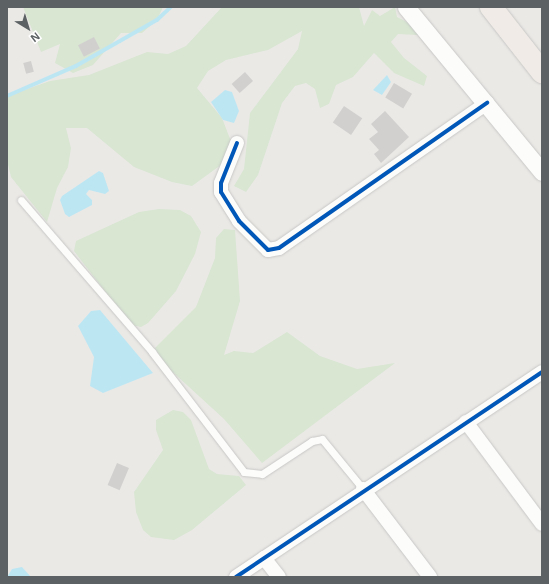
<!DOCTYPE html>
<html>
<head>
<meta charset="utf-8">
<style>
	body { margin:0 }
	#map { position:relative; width:549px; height:584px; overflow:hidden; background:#ebe9e6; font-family:Arial,sans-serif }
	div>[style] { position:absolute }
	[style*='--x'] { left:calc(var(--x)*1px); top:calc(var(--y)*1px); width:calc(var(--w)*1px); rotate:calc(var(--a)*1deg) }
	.green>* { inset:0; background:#d8e6d2 }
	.water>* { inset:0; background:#bde6f3 }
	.stream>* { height:3.5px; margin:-1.75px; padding:0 1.75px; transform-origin:1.75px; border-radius:1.75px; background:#bde6f3 }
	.building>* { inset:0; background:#d2d0cf; transform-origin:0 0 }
	.roads { filter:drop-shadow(0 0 1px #c7c7c6) drop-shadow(0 0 1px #c7c7c6) }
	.service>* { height:7px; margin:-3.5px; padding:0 3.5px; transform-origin:3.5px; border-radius:3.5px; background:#fcfcfb }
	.minor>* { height:14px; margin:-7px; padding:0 7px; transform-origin:7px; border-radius:7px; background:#fcfcfb }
	.tertiary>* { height:17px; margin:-8.5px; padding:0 8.5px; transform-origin:8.5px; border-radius:8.5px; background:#fcfcfb }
	.trunk>* { height:22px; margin:-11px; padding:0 11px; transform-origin:11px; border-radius:11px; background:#f0ebe6 }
	.cycleway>* { height:4px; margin:-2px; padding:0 2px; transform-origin:2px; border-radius:2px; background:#0057b8 }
	span { translate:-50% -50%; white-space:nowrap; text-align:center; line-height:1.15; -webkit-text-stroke:3px #fff; paint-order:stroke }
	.frame { position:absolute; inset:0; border:8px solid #5c6163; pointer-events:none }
	.north { position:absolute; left:8px; top:8px; width:40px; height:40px; -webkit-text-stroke:3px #fff; paint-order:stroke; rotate:142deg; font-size:11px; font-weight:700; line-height:16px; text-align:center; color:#5c6163 }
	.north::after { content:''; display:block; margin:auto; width:14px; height:18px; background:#5c6163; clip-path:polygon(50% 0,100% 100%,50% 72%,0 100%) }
</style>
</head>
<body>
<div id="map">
	<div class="green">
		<i style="clip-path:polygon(23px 7px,163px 7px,157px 20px,142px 33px,121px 33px,93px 65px,73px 73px,55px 63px,60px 44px,41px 52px)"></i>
		<i style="clip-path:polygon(222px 7px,359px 7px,364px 26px,372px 10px,380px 16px,395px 7px,397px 17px,415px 26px,418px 35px,398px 34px,391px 42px,404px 58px,427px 76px,424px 86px,394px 73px,374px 53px,353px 77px,336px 85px,329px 104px,320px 108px,315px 89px,306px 83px,295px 86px,282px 103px,258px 175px,246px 192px,234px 186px,244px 169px,250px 113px,298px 49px,302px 31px,268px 50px,226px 60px,208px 71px,197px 88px,222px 118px,232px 144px,225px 162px,192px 186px,172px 182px,134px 167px,87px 128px,66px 128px,71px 148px,68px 167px,57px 188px,47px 222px,11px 177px,7px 160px,7px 96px,50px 81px,89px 75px,147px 52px,168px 54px,186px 46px)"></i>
		<i style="clip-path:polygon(159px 209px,180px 210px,191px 216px,201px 232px,195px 254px,176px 291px,148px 323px,141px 327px,131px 325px,74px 251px,76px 241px,139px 212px)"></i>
		<i style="clip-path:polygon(224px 229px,235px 230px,240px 301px,224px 355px,234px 351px,253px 353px,287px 332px,320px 356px,357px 369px,395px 363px,262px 463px,224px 419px,165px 365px,155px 348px,196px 307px,215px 258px,216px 238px)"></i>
		<i style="clip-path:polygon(173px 410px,183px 412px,191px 420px,209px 469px,217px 474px,239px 476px,246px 485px,192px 530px,174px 540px,151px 537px,143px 530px,136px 512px,134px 492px,163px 450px,156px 430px,156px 420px)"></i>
	</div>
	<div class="water">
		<i style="clip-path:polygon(387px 75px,391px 82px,382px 95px,373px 90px)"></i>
		<i style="clip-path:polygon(225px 90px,232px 92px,239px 111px,234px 123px,223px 120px,211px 102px)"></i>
		<i style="clip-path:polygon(99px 171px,103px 173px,109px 191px,105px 194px,89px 190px,86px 194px,92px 200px,92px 205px,69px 217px,65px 214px,60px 200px,62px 196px)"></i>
		<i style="clip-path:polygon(100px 310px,153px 373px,103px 393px,90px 386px,94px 357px,78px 326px,91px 311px)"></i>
		<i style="clip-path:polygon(22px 567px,31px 577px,7px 577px,12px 569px)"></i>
	</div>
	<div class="stream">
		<i style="--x:7;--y:96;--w:75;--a:-23.5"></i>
		<i style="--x:76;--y:66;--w:93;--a:-29.6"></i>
		<i style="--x:157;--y:20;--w:19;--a:-43"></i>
	</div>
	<div class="building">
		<i style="left:94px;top:37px;width:13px;height:18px;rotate:63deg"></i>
		<i style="left:31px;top:61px;width:11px;height:8px;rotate:75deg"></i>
		<i style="left:245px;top:72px;width:12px;height:18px;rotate:48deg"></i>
		<i style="left:394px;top:83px;width:21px;height:17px;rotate:31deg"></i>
		<i style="left:344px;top:106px;width:22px;height:20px;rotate:34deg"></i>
		<i style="clip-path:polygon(385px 111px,409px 137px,381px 163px,374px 154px,379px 150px,369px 139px,378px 132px,371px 124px)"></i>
		<i style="left:117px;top:463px;width:13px;height:24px;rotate:23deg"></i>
	</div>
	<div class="roads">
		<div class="service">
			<i style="--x:21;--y:200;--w:201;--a:49.2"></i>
			<i style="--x:152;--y:352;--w:151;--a:52.5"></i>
			<i style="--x:244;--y:472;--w:18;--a:6"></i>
			<i style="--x:262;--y:474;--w:60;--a:-33.4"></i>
			<i style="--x:312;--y:441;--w:10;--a:-11"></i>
			<i style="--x:322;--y:439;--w:65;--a:50.6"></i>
		</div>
		<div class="minor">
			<i style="--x:237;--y:143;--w:43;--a:111.8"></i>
			<i style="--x:221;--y:183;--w:9;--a:90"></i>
			<i style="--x:221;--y:192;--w:34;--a:58"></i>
			<i style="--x:239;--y:221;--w:41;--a:45"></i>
			<i style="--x:268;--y:250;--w:11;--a:-10"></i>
			<i style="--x:279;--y:248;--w:254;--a:-34.9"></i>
			<i style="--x:466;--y:422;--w:127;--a:53.3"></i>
			<i style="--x:363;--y:489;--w:111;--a:52.7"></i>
			<i style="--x:264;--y:558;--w:24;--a:52"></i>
			<i style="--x:236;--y:577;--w:368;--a:-33.8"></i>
		</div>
		<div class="tertiary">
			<i style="--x:406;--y:7;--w:214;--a:50.5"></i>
		</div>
		<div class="trunk">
			<i style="--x:491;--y:7;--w:83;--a:51.9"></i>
		</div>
	</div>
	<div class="cycleway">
		<i style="--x:237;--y:143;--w:43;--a:111.8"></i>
		<i style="--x:221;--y:183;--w:9;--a:90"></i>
		<i style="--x:221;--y:192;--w:34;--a:58"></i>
		<i style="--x:239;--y:221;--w:41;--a:45"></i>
		<i style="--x:268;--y:250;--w:11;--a:-10"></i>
		<i style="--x:279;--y:248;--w:254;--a:-34.9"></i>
		<i style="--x:236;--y:577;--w:368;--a:-33.8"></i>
	</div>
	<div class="frame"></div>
	<div class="north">N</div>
</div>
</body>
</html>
